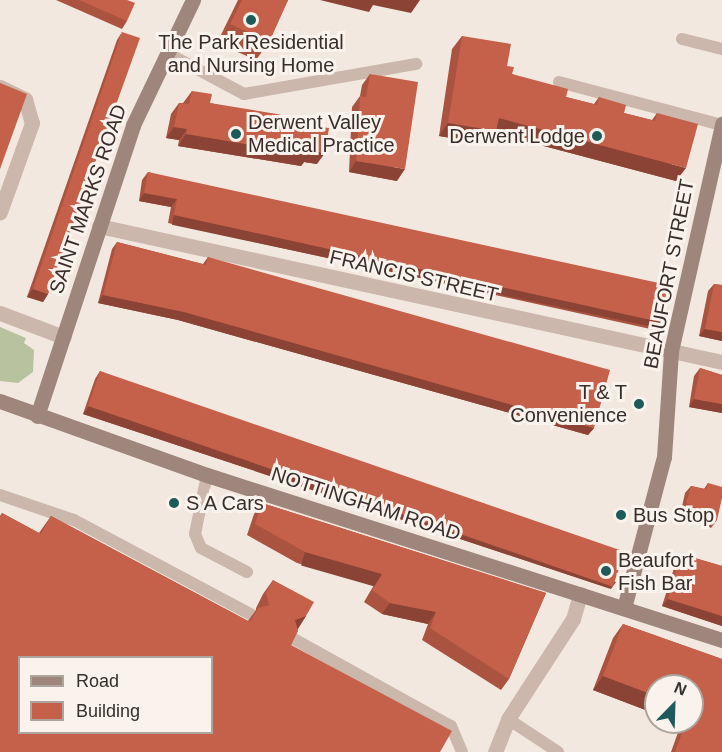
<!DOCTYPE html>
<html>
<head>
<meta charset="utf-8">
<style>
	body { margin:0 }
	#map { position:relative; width:722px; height:752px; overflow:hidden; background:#f3e8df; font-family:Arial,sans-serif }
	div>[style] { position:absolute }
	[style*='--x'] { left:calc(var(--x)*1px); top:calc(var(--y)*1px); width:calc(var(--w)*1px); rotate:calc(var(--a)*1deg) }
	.green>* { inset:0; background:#b8c29f }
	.lane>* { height:12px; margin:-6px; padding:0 6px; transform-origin:6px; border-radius:6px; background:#cbb7ab }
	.street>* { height:15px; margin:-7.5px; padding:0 7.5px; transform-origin:7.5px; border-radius:7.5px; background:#cbb7ab }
	.secondary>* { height:15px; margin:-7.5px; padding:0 7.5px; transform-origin:7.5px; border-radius:7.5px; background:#9f867c }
	.wall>* { inset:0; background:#a95340 }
	.shaded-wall>* { inset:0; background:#8a4334; transform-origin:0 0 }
	.building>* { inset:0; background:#c5604b; transform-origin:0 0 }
	.dots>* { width:16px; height:16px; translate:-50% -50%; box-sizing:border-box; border:3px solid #faf2ec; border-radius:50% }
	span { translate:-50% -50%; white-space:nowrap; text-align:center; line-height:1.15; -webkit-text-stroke:6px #faf2ec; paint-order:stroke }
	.poi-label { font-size:20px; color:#392e2a }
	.left { translate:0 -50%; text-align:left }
	.right { translate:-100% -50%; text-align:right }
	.street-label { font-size:20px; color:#392e2a }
	.legend { position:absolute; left:18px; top:656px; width:195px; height:78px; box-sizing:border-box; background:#faf2ec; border:2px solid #ada49e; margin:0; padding:8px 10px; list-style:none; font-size:18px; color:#392e2a }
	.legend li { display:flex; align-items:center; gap:12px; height:30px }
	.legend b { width:30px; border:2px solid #ada49e }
	.north { position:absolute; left:644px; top:674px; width:60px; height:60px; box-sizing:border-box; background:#faf2ec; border:2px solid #ada49e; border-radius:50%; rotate:23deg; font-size:16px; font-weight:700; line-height:24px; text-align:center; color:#392e2a }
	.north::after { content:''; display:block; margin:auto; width:21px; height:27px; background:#1f5a5a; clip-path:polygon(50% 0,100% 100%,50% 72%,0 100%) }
</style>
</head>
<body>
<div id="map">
	<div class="green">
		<i style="clip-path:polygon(0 327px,26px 338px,24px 343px,34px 350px,33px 372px,18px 383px,0 381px)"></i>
	</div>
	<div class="lane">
		<i style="--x:682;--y:39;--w:41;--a:14"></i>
		<i style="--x:167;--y:53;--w:87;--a:28"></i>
		<i style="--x:244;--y:94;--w:175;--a:-9.9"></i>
		<i style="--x:559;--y:82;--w:169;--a:14.8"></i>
		<i style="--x:207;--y:475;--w:60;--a:101.5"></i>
		<i style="--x:195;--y:534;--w:15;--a:67"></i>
		<i style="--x:201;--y:548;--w:52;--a:27.6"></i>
		<i style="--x:0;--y:495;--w:78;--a:18.7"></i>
		<i style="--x:74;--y:520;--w:202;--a:28.1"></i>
		<i style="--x:292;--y:638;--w:182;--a:29"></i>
		<i style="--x:451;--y:726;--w:28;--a:67"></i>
		<i style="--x:508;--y:719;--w:60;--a:33.4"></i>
	</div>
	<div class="street">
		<i style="--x:0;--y:87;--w:28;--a:26"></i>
		<i style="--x:25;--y:99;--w:25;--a:74"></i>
		<i style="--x:32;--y:123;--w:95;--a:109.8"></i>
		<i style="--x:99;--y:226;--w:638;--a:12.31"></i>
		<i style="--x:0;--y:313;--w:68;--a:20.6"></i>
		<i style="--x:495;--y:752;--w:35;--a:-68"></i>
		<i style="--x:508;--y:719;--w:119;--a:-57"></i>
		<i style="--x:573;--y:619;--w:26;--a:-74"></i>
	</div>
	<div class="secondary">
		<i style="--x:0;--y:401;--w:220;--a:19.7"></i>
		<i style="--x:207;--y:475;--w:541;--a:17.76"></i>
		<i style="--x:37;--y:416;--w:306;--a:-71.7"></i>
		<i style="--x:133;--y:125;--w:139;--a:-64.4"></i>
		<i style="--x:624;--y:608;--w:156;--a:-75.2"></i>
		<i style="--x:664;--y:457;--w:106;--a:-86.2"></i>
		<i style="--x:671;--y:351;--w:233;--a:-77.3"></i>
	</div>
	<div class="wall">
		<i style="clip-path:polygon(56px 0,127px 0,127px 21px,122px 29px)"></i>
		<i style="clip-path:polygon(238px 0,288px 0,269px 42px,256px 60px,217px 43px)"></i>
		<i style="clip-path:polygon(122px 32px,48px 294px,43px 302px,27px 297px,117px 40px)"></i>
		<i style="clip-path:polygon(462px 36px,507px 66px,512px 74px,566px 97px,594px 104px,599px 97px,624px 113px,652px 120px,657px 113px,676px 181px,495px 133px,487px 144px,439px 136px,452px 49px)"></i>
		<i style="clip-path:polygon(370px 74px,397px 181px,349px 172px,352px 107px,360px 96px,362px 85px)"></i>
		<i style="clip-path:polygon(192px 91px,210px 103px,312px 126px,317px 164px,304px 162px,301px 166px,178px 146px,179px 140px,166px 138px,171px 114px,179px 103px,183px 103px)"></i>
		<i style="clip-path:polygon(148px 172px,660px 322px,655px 330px,168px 223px,171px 207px,139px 201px,142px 180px)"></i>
		<i style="clip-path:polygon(117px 242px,203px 264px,208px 257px,594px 428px,588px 435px,178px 320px,98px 303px,112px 249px)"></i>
		<i style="clip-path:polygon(714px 284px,722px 285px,722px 341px,699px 336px,708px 291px)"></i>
		<i style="clip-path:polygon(700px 368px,722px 375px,722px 413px,689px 407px,694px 376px)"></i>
		<i style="clip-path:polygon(100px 371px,611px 589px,83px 414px,95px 379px)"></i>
		<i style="clip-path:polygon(708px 483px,717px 520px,711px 528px,681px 511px,685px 493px,691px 486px,704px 489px)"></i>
		<i style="clip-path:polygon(262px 503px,546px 593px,509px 679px,501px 690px,422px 640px,428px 624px,382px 614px,364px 602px,374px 585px,297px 563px,247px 535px,254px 514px)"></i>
		<i style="clip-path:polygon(2px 513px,39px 533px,51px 516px,248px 621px,256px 610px,256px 608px,263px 594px,273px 580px,306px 616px,298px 629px,291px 645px,0 752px,0 516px)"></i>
		<i style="clip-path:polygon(681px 554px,722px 566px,722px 626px,662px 606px,676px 562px)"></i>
		<i style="clip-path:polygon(623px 624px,722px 659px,722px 752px,671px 752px,681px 724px,677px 722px,692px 722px,692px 686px,656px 686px,656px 714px,593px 690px,613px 638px)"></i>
	</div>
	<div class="shaded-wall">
		<i style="clip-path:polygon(320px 0,420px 0,411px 13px,373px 5px,369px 12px)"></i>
		<i style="clip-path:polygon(499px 118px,686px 168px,676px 181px,495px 133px,487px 144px,439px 136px,448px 123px)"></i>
		<i style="clip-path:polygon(174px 127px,187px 129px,179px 140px,166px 138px)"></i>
		<i style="clip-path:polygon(186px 134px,309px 150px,325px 153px,317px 164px,304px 162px,301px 166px,178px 146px)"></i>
		<i style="clip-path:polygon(356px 161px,405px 169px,397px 181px,349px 172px)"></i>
		<i style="clip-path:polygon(144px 193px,177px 199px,171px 207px,139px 201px)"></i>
		<i style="left:174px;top:215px;width:498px;height:10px;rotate:12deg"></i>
		<i style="clip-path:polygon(33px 289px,48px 294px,43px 302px,27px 297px)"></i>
		<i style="clip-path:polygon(103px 295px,184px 312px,594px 428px,588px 435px,178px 320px,98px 303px)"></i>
		<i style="clip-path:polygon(705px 329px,722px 332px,722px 341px,699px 336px)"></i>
		<i style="clip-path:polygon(694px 399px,722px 404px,722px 413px,689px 407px)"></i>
		<i style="clip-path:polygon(89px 406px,616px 582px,611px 589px,83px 414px)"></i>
		<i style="left:305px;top:552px;width:80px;height:14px;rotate:16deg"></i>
		<i style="clip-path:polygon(668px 599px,722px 616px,722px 626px,662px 606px)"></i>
		<i style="clip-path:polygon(390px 603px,436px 612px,428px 624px,382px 614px)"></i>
		<i style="clip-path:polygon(306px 616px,296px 631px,295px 620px)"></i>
		<i style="clip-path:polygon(603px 676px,656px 696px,656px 714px,593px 690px)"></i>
	</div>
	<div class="building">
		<i style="clip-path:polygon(79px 0,127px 0,135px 3px,127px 21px)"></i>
		<i style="clip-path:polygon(242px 0,288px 0,269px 42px,230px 24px)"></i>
		<i style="clip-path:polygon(122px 32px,140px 38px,48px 294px,33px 289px)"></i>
		<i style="clip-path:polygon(462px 36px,511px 44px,507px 66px,514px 67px,512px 74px,568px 89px,566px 97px,597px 105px,599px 97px,626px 105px,624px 113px,655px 121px,657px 113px,698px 124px,686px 168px,499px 118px,496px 131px,448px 123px)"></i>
		<i style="clip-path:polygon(370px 74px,418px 82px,405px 169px,356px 161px,360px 96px,366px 97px)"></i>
		<i style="clip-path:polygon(0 83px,27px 94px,0 169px)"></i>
		<i style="clip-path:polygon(192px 91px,212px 94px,210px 103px,313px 120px,312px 126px,329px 128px,325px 153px,309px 150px,309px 155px,186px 134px,187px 129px,174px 127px,179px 103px,189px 104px)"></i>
		<i style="clip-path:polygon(148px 172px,668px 285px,660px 322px,174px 215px,177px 199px,144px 193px)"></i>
		<i style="clip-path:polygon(117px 242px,206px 265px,208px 257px,610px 370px,594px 428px,184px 312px,103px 295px)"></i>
		<i style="clip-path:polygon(714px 284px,722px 285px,722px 332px,705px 329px)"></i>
		<i style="clip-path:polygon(700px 368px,722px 375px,722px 404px,694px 399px)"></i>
		<i style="left:100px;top:371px;width:555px;height:37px;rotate:19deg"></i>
		<i style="clip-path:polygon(708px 483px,722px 487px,722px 498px,717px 520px,686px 503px,691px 486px,706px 489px)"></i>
		<i style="clip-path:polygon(262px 503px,546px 593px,509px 679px,430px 628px,436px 612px,390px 603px,372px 590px,382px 574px,305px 552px,255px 524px)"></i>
		<i style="clip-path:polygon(evenodd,2px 513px,41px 534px,51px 516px,250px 622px,258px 608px,269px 605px,266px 593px,273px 580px,314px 602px,306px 616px,295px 620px,298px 631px,291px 645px,452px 731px,440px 752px,0 752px,0 517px,2px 513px,20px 657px,212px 657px,212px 732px,20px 732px,20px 657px)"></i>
		<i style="clip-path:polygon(681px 554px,722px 566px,722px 616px,668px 599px)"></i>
		<i style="clip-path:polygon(623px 624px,722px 659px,722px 752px,675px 752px,686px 722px,692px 722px,692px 686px,656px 686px,656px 696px,603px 676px)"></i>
	</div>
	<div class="dots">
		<i style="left:251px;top:20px;background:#1f5a5a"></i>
		<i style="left:236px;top:134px;background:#1f5a5a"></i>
		<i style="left:597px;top:136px;background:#1f5a5a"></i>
		<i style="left:639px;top:404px;background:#1f5a5a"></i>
		<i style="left:174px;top:503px;background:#1f5a5a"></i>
		<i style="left:621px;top:515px;background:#1f5a5a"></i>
		<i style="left:606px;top:571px;background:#1f5a5a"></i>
	</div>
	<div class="poi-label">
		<span style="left:251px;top:54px">The Park Residential<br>and Nursing Home</span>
		<span class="left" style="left:248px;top:134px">Derwent Valley<br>Medical Practice</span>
		<span class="right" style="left:585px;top:136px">Derwent Lodge</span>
		<span class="right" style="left:627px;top:404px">T &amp; T<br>Convenience</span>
		<span class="left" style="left:186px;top:503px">S A Cars</span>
		<span class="left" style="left:633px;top:515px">Bus Stop</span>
		<span class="left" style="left:618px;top:572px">Beaufort<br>Fish Bar</span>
	</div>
	<div class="street-label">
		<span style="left:88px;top:199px;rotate:-71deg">SAINT MARKS ROAD</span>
		<span style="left:669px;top:274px;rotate:-79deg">BEAUFORT STREET</span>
		<span style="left:414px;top:276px;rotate:13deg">FRANCIS STREET</span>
		<span style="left:366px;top:504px;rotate:18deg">NOTTINGHAM ROAD</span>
	</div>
	<ul class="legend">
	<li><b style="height:8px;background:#9f867c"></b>Road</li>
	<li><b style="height:16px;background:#c5604b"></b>Building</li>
	</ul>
	<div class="north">N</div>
</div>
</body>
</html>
